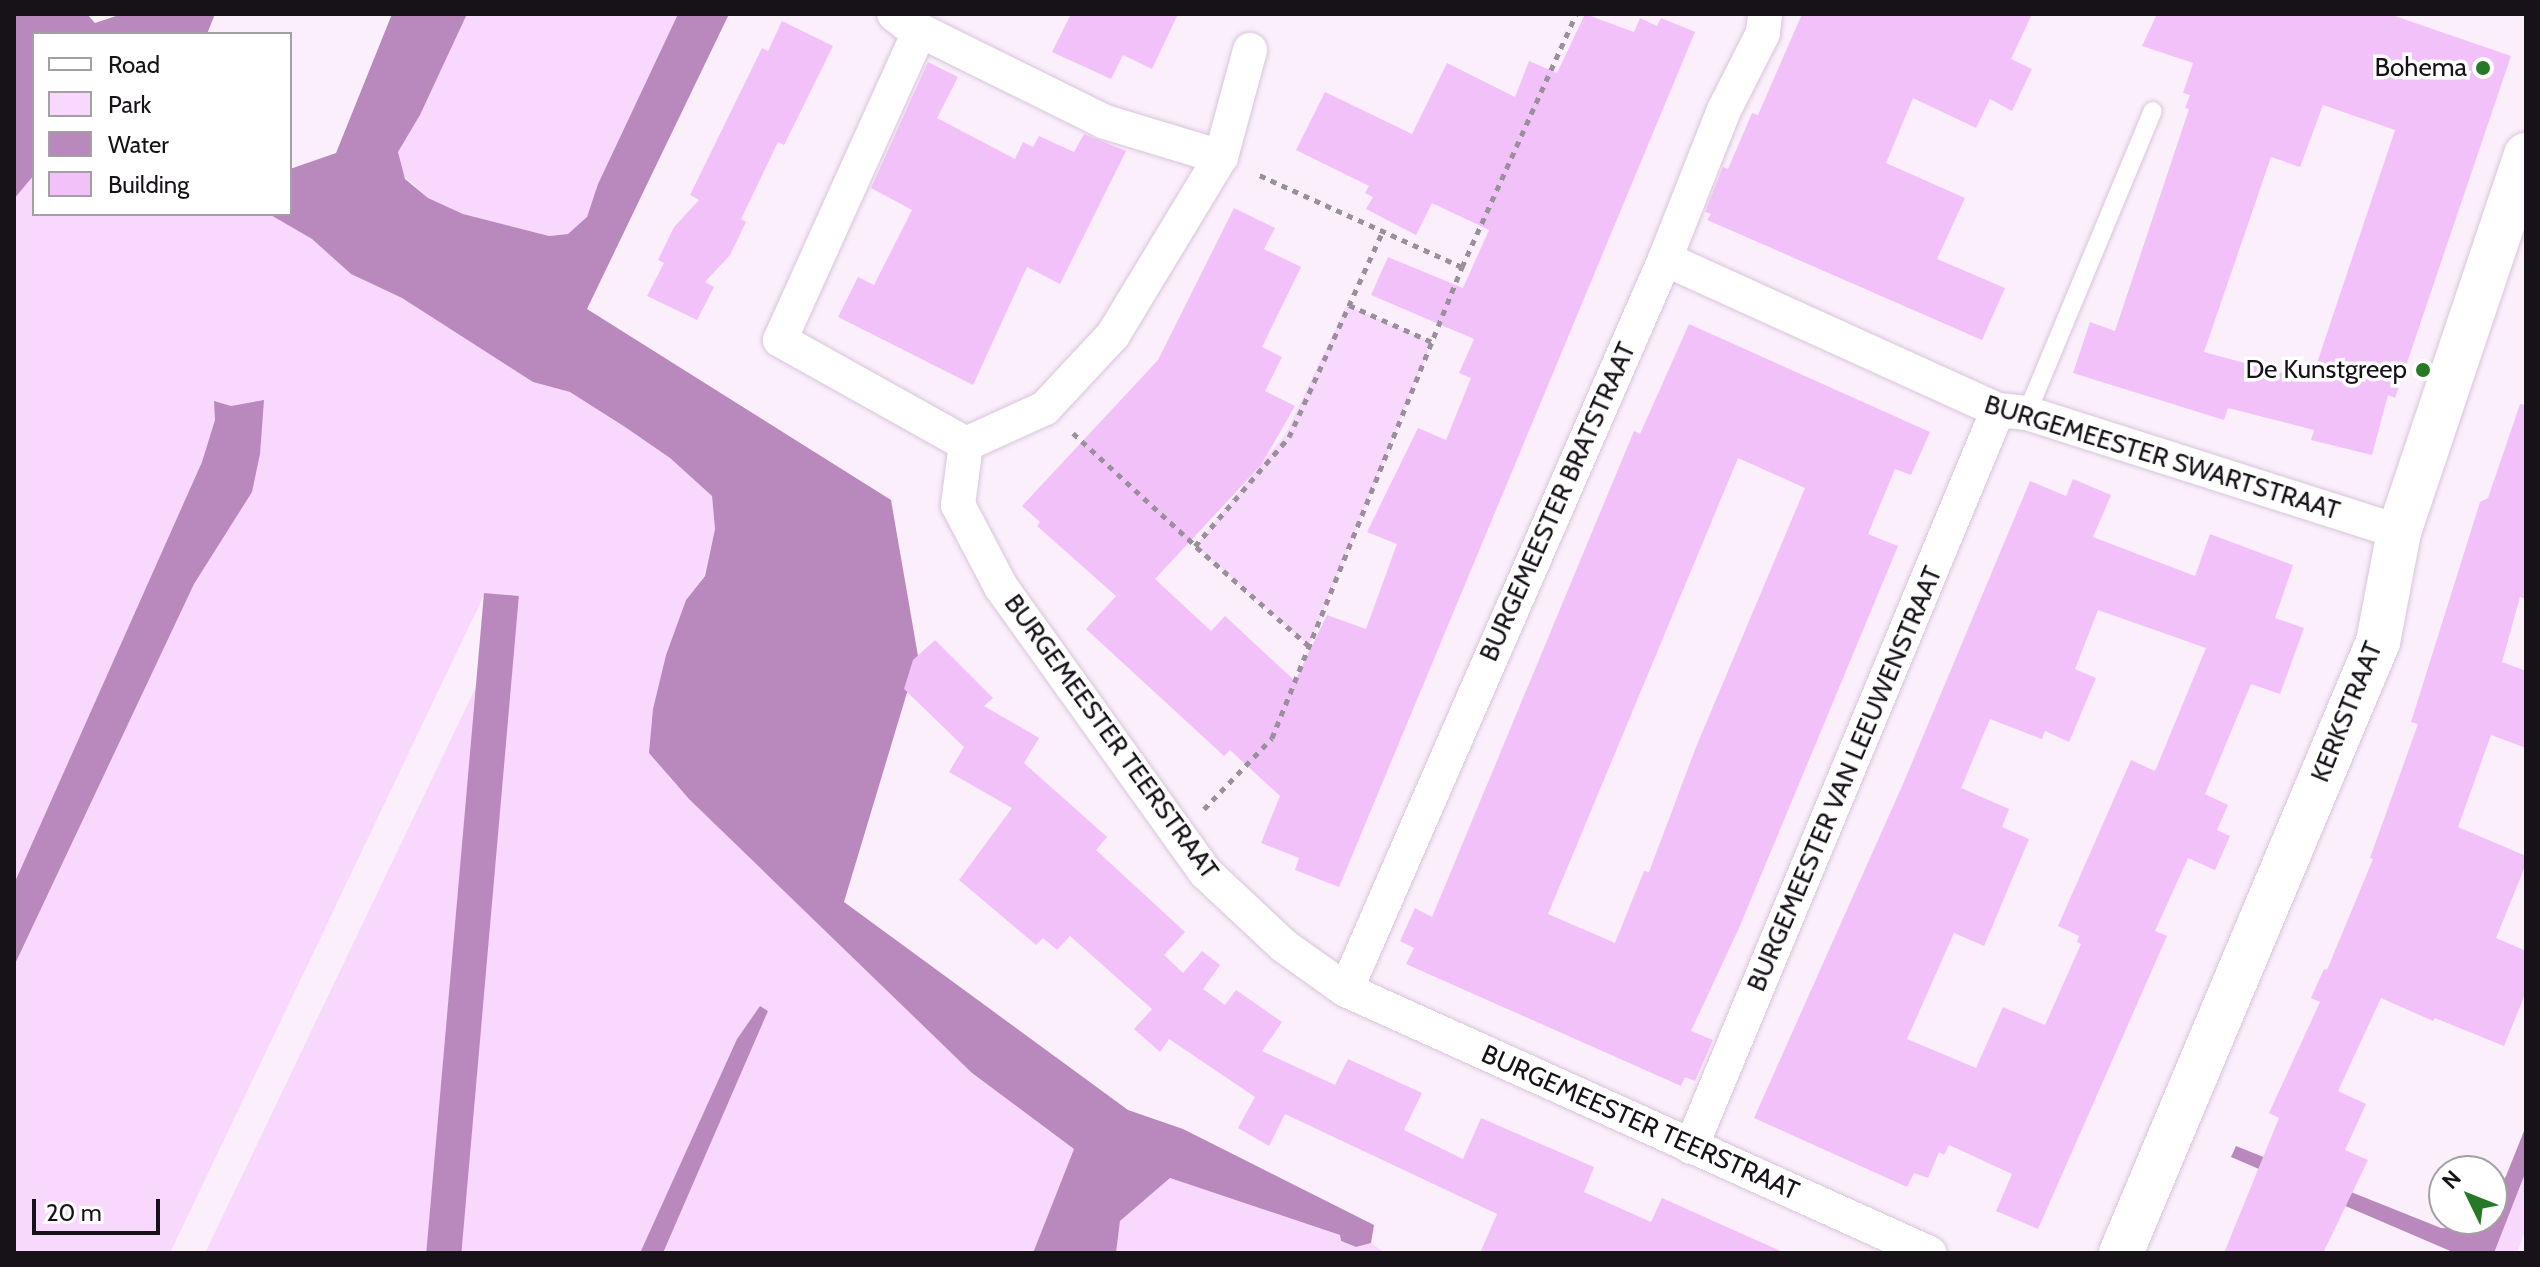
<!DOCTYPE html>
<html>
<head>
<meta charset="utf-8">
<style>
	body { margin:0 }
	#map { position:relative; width:2540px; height:1267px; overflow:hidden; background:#fbeffc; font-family:Cabin,sans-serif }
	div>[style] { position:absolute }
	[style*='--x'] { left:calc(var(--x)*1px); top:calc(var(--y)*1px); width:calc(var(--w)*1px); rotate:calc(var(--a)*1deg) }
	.green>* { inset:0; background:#f9d8fd }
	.water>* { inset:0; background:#b989be; transform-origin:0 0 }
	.building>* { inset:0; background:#f3c1f9 }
	.path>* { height:5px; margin-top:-2.5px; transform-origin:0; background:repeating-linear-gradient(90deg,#9a909b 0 6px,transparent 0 12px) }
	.roads { filter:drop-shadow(0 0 2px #d8c4da) drop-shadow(0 0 2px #d8c4da) }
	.service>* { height:18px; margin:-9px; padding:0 9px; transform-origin:9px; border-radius:9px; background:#fff }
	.minor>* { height:34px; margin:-17px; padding:0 17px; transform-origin:17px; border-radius:17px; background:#fff }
	.tertiary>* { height:44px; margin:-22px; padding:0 22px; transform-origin:22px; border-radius:22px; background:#fff }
	.dots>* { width:22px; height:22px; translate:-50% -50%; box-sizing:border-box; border:4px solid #fff; border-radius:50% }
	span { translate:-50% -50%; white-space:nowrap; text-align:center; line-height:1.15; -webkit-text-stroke:7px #fff; paint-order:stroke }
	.poi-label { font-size:26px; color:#171118 }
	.right { translate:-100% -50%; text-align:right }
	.street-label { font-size:26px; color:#171118 }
	.frame { position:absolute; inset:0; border:16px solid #171118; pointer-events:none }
	.legend { position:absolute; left:32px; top:32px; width:260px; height:184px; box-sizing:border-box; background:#fff; border:2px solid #a2a0a3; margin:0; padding:10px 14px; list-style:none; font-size:24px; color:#171118 }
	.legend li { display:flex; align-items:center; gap:16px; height:40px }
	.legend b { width:40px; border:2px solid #a2a0a3 }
	.north { position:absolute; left:2428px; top:1155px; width:80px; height:80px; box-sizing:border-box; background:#fff; border:2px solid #a2a0a3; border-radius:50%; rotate:313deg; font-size:22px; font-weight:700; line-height:32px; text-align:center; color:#171118 }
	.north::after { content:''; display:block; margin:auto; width:28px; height:36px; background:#267925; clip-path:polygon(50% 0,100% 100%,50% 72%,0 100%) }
	.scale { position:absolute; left:32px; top:1199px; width:128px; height:36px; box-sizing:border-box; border:4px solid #171118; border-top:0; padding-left:10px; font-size:24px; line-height:28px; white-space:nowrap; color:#171118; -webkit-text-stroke:6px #fff; paint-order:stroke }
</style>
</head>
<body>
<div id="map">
	<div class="green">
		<i style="clip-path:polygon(467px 14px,678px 14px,598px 184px,587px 218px,568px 234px,549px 236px,463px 214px,428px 198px,401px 173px,398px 152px,420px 115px)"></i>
		<i style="clip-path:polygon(34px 175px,34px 214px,269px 214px,312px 239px,351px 274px,402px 298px,533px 382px,570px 392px,625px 427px,670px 458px,712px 496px,715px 529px,704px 576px,686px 600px,666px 655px,653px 709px,669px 778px,972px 1073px,1074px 1149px,1033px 1253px,663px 1253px,768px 1011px,760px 1006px,737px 1039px,640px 1253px,205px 1253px,519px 597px,485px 593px,170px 1253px,14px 1253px,14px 199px)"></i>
		<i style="clip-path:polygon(1347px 305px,1432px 342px,1309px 646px,1195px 546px,1285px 435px)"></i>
		<i style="clip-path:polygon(2526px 1171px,2526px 1228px,2517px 1253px,2494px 1253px)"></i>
		<i style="clip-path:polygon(1170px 1178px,1340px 1235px,1341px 1242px,1356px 1247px,1371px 1243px,1385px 1253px,1116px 1253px,1120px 1221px)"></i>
	</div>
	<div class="water">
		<i style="clip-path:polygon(14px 14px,87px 14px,95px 23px,122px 14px,215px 14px,207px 34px,34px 34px,34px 175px,14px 199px)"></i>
		<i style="clip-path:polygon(392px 14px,467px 14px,420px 115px,398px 152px,405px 179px,428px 198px,463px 214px,549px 236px,568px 234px,587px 217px,598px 184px,678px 14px,729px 14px,587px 309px,891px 500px,918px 656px,844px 902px,1128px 1110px,1183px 1129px,1374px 1225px,1371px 1243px,1356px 1247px,1341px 1241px,1340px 1235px,1170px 1178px,1120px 1221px,1116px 1253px,1033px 1253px,1074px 1149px,972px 1073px,689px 799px,649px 753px,653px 709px,666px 655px,686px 600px,705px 576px,715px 529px,712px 496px,670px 458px,625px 427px,570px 392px,533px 382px,402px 298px,351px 274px,312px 239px,269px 214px,290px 214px,290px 169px,336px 153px)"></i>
		<i style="clip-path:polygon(264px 400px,260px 454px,252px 492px,194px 584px,14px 966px,14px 884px,202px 462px,215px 420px,214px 401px,231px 406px)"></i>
		<i style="left:484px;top:593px;width:35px;height:731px;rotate:5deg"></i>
		<i style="clip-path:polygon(760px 1006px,768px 1011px,663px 1253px,640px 1253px,737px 1039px)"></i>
		<i style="clip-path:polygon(2526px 1126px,2526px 1171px,2494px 1253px,2455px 1253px,2231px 1157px,2236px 1146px,2441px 1228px,2464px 1229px,2476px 1219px,2492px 1219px,2492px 1197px,2506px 1176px)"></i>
	</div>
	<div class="building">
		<i style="clip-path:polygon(1071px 14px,1178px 14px,1152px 69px,1123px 55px,1111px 79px,1052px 52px)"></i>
		<i style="clip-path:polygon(1585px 14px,1634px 32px,1640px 18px,1657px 26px,1661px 18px,1695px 32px,1339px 887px,1295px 870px,1299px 858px,1261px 843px,1280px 796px,1230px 750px,1224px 756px,1086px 629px,1116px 596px,1037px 526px,1040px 522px,1022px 506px,1158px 360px,1234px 208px,1275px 228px,1264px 249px,1301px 267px,1262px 347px,1282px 357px,1265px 391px,1295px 406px,1261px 465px,1155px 579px,1211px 631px,1225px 616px,1295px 681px,1327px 615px,1366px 629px,1397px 544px,1367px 532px,1418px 428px,1446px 440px,1471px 378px,1459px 373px,1474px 339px,1371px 295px,1388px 257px,1463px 288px,1489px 230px,1432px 203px,1416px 235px,1366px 209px,1373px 197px,1365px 193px,1369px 186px,1296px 150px,1325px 92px,1412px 134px,1447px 63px,1515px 97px,1529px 61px,1557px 73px)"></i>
		<i style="clip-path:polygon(1802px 14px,2032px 14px,2011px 59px,2032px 69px,2012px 111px,1990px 99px,1976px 128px,1913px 98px,1886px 163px,1965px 198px,1937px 259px,2005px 288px,1982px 340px,1707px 220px,1711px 214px,1705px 212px,1723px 167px,1728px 169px,1752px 113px,1758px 115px)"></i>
		<i style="clip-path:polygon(evenodd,2157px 14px,2389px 14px,2511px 56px,2395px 398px,2388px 395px,2372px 455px,2311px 440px,2314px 430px,2228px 408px,2224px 420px,2073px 373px,2090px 322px,2115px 331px,2189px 109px,2185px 108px,2190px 95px,2183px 93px,2193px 63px,2142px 46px,2157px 14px,2323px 105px,2395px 130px,2311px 381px,2204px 352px,2271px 157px,2300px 167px,2323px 105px)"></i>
		<i style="clip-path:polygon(782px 21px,833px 46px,784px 145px,778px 142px,741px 219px,746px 222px,730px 255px,705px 282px,714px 287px,697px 320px,647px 296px,664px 263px,658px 260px,674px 227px,699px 200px,690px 195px,762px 48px,768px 51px)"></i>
		<i style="clip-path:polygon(928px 62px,958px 77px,937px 118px,1015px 159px,1023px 142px,1033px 147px,1039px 136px,1074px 152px,1084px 134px,1126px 151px,1060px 284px,1027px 267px,973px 385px,838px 317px,858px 277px,874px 285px,912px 210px,871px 188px)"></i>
		<i style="clip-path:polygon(evenodd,1689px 324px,1930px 432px,1911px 475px,1895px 469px,1868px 534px,1898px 546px,1739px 928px,1691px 1031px,1713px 1040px,1695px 1081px,1685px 1077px,1681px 1086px,1406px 964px,1414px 948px,1400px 941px,1415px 908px,1432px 917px,1634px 431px,1640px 434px,1689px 324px,1738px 458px,1805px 488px,1696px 747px,1649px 872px,1644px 871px,1615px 943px,1548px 914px,1738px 458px)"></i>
		<i style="clip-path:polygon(2520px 404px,2526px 405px,2526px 599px,2520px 597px,2502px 662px,2526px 671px,2526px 748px,2491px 735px,2458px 827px,2526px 856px,2526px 864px,2496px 938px,2526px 951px,2526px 992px,2504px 1046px,2435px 1018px,2433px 1021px,2381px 998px,2338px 1091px,2366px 1104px,2345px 1150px,2368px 1160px,2323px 1253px,2224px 1253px,2279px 1118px,2269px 1113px,2320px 1002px,2311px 998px,2324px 969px,2327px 970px,2373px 859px,2370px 858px,2418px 724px,2411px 722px,2480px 502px,2488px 498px)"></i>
		<i style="clip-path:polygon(evenodd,2073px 479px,2111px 495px,2093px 537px,2195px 576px,2210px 534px,2293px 565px,2275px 618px,2304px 628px,2280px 694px,2251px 684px,2205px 794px,2228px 805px,2217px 830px,2230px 836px,2215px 870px,2188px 858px,2155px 931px,2167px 936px,2038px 1229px,1996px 1211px,2012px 1174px,1949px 1145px,1944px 1155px,1939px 1152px,1928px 1178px,1914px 1173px,1907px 1187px,1754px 1118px,1903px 784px,2030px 481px,2066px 496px,2073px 479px,2098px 610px,2206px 648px,2155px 771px,2131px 760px,2058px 926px,2079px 936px,2077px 942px,2081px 944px,2045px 1025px,2003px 1007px,1976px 1068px,1907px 1039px,1954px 933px,1984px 946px,2029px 839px,2002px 827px,2009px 809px,1961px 788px,1990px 719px,2042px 739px,2045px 731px,2069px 742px,2096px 678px,2075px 669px,2098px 610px)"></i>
		<i style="clip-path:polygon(935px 640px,993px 698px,984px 706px,1039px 738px,1024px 763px,1107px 837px,1096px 850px,1185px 932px,1164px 955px,1183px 973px,1202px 951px,1220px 965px,1203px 989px,1225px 1005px,1236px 990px,1282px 1022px,1262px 1051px,1335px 1085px,1348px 1059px,1422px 1093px,1404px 1130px,1463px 1159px,1481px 1118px,1594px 1167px,1584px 1192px,1651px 1222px,1662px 1198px,1785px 1253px,1480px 1253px,1497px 1214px,1285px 1114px,1269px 1146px,1238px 1128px,1255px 1097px,1169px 1039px,1160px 1052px,1134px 1029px,1152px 1009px,1070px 936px,1057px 950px,1043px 938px,1036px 945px,959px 880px,1012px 808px,949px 772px,964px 747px,904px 689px,913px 660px)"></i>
	</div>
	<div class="path">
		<i style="--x:1462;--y:267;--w:277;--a:-65.7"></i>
		<i style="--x:1349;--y:305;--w:91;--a:24"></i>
		<i style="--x:1073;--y:433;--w:166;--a:42.6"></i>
		<i style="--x:1309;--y:646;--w:152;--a:-138.7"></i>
		<i style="--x:1195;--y:546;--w:144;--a:-49.2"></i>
		<i style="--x:1289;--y:437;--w:226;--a:-65.5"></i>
		<i style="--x:1204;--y:809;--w:98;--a:-46.2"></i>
		<i style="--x:1272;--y:738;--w:508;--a:-68.03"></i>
		<i style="--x:1462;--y:267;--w:227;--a:-155.6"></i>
	</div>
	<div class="roads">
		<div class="service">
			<i style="--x:2027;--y:413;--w:327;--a:-67.4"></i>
		</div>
		<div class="minor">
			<i style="--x:894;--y:14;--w:16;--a:38"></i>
			<i style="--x:907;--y:24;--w:221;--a:26.3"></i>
			<i style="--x:1105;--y:122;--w:121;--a:16.8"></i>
			<i style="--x:920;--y:30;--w:340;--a:114.3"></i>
			<i style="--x:780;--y:340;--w:213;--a:29.2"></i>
			<i style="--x:966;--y:444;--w:62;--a:97.5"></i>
			<i style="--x:958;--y:505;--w:93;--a:62.3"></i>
			<i style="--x:1001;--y:587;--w:350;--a:54.4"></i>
			<i style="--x:1205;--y:872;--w:108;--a:43.1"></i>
			<i style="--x:1284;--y:946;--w:76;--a:35.4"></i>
			<i style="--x:1346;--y:990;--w:640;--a:24.28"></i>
			<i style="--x:1665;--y:259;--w:366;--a:24.4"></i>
			<i style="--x:1998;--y:410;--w:29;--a:6"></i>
			<i style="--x:2027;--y:413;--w:391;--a:17.7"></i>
			<i style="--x:966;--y:444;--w:87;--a:-24.5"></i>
			<i style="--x:1045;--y:408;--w:100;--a:-47"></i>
			<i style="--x:1113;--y:335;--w:208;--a:-58.8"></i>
			<i style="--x:1221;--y:157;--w:111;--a:-74.8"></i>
			<i style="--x:1346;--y:990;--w:798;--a:-66.42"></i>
			<i style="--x:1665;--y:259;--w:160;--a:-68.4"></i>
			<i style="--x:1724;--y:110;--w:86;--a:-63.1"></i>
			<i style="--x:1763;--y:33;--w:19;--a:-84"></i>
			<i style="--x:1691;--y:1147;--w:798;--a:-67.39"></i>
		</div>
		<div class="tertiary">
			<i style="--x:2121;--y:1253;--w:663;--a:-67.19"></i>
			<i style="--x:2378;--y:642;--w:112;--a:-79.2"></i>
			<i style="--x:2399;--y:532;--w:398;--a:-71.4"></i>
		</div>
	</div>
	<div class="dots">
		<i style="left:2483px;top:68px;background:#267925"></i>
		<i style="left:2423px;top:370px;background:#267925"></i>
	</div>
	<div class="poi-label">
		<span class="right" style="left:2467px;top:68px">Bohema</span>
		<span class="right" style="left:2407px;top:370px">De Kunstgreep</span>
	</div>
	<div class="street-label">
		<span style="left:2162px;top:458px;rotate:17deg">BURGEMEESTER SWARTSTRAAT</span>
		<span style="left:1558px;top:502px;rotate:-66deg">BURGEMEESTER BRATSTRAAT</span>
		<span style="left:2347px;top:712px;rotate:-68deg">KERKSTRAAT</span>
		<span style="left:1111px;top:737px;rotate:54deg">BURGEMEESTER TEERSTRAAT</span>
		<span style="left:1845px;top:779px;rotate:-67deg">BURGEMEESTER VAN LEEUWENSTRAAT</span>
		<span style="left:1640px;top:1123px;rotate:24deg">BURGEMEESTER TEERSTRAAT</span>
	</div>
	<div class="frame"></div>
	<ul class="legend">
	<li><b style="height:10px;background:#fff"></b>Road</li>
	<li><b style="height:22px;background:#f9d8fd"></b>Park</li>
	<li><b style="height:22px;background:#b989be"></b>Water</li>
	<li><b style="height:22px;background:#f3c1f9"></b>Building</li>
	</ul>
	<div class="north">N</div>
	<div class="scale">20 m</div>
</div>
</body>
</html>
